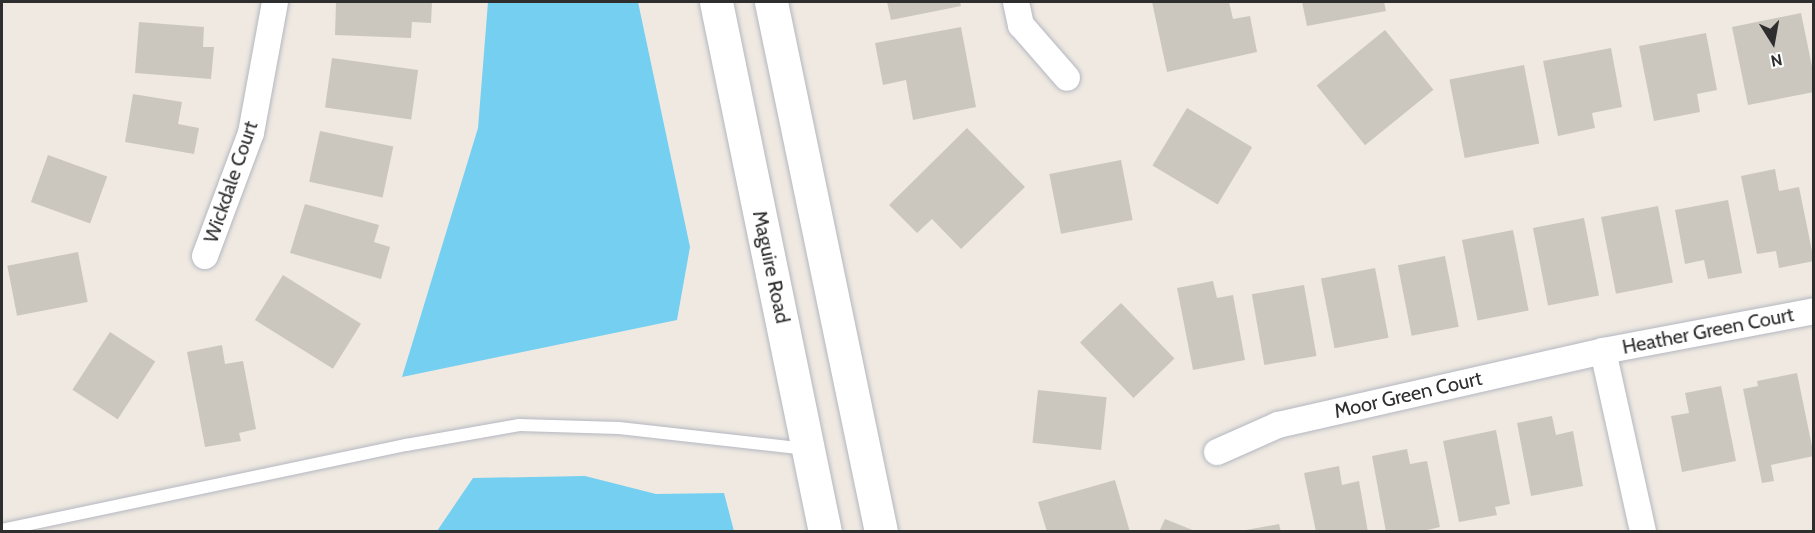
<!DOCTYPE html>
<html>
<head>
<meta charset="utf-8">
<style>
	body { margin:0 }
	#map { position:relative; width:1815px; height:533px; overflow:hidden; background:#efe9e1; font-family:Cabin,sans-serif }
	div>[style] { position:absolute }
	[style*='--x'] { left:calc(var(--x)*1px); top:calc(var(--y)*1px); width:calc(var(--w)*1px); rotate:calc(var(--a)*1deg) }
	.water>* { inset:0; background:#75cff0 }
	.building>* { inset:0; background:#cbc7bf; transform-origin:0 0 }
	.roads { filter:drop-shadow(0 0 2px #b4b7c1) drop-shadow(0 0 2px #b4b7c1) }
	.lane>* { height:12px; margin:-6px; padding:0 6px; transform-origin:6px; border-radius:6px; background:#fff }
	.street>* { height:26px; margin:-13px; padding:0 13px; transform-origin:13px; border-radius:13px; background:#fff }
	.secondary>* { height:33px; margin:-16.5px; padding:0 16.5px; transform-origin:16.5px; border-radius:16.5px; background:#fff }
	span { translate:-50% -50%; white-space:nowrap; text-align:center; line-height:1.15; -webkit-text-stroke:5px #fff; paint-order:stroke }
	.street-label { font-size:20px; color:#2e2e2e }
	.frame { position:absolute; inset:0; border:3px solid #2e2e2e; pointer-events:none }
	.north { position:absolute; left:1743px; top:12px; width:60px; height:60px; -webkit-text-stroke:4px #fff; paint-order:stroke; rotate:169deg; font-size:16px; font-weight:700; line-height:24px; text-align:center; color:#2e2e2e }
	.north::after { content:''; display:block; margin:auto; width:21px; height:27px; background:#2e2e2e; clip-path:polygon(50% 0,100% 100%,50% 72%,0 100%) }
</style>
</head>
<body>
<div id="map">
	<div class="water">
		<i style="clip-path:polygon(488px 2px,638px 2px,690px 247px,677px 320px,402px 377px,478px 128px)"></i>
		<i style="clip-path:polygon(585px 476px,656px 494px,724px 493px,734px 531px,437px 531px,473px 478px)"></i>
	</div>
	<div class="building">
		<i style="clip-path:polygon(336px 2px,432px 2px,431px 23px,412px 22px,411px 38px,335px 35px)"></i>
		<i style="clip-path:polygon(887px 2px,960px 2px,961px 6px,891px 20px)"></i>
		<i style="clip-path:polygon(1152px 2px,1229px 2px,1233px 19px,1250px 16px,1257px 52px,1167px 72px)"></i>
		<i style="clip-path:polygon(1302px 2px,1384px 2px,1386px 11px,1307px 26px)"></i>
		<i style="clip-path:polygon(1801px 13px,1814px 76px,1814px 92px,1748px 105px,1732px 27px)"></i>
		<i style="clip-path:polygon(139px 22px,204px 27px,203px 47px,214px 47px,211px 79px,135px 73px)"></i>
		<i style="clip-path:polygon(961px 27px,976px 107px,913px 120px,906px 80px,883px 85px,875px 43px)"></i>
		<i style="left:1385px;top:30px;width:77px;height:88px;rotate:51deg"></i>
		<i style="clip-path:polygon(1706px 33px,1717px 90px,1697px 94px,1700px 112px,1654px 121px,1639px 46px)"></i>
		<i style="clip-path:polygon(1611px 48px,1622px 107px,1592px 113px,1595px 128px,1558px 136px,1543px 61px)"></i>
		<i style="left:332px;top:58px;width:87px;height:50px;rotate:8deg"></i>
		<i style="left:1524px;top:65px;width:80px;height:76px;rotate:79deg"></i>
		<i style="clip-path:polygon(133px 94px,182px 102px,178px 124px,199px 128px,194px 154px,125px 142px)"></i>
		<i style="left:1187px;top:108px;width:76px;height:67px;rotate:31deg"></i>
		<i style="clip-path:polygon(967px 128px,1025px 187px,961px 249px,932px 219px,917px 233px,889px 205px)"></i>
		<i style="left:320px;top:131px;width:75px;height:52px;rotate:12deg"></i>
		<i style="left:48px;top:155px;width:63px;height:50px;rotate:20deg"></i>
		<i style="left:1121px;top:160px;width:61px;height:73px;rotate:79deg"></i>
		<i style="clip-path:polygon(1775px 169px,1779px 191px,1799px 187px,1814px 261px,1779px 268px,1776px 251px,1757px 254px,1741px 176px)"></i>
		<i style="clip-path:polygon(1728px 200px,1742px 273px,1708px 279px,1704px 260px,1685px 264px,1675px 210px)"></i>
		<i style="clip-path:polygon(305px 204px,379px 225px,374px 242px,390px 247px,381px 279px,290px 253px)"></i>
		<i style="left:1658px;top:206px;width:78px;height:58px;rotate:79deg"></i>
		<i style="left:1584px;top:218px;width:79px;height:52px;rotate:79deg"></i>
		<i style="left:1513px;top:230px;width:82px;height:52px;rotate:79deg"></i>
		<i style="left:78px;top:252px;width:51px;height:72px;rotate:79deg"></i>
		<i style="left:1445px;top:256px;width:72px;height:48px;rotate:79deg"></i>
		<i style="left:1375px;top:268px;width:71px;height:55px;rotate:79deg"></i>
		<i style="left:283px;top:275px;width:92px;height:53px;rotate:32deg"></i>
		<i style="clip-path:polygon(1213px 281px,1217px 298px,1233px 295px,1245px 360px,1193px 370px,1177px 288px)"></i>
		<i style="left:1304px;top:285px;width:72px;height:53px;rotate:80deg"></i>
		<i style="left:1121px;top:303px;width:77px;height:57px;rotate:46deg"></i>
		<i style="left:110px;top:332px;width:54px;height:69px;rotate:33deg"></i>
		<i style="clip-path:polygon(222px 345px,225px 364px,243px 361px,256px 429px,239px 433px,241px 441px,205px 447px,187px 352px)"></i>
		<i style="clip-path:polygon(1797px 373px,1814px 456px,1771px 465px,1774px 481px,1762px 483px,1743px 389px,1758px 386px,1757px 381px)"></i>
		<i style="clip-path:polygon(1721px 386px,1736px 461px,1682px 472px,1671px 416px,1689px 413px,1685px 393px)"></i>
		<i style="left:1038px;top:390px;width:69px;height:53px;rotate:6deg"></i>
		<i style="clip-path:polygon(1552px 416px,1556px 435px,1573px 431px,1583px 486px,1531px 496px,1517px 423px)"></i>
		<i style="clip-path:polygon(1496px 430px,1510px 504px,1495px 507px,1497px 515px,1459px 522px,1443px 441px)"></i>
		<i style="clip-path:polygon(1407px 449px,1410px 464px,1427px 461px,1440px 527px,1419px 532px,1386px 532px,1372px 456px)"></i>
		<i style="clip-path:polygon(1339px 466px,1342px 485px,1359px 481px,1368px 532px,1316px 532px,1304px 473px)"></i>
		<i style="clip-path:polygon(1115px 480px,1130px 532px,1047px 532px,1038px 502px)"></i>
		<i style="clip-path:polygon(1165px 519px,1195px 531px,1195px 532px,1159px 532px)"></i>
		<i style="clip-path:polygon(1279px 524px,1281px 532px,1246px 532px,1246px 530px)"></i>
	</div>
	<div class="roads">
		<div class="lane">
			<i style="--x:2;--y:530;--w:413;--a:-11.9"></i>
			<i style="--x:406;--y:445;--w:115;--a:-10"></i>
			<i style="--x:519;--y:425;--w:100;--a:1.7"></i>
			<i style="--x:619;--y:428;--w:189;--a:6.4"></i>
		</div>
		<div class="street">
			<i style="--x:1016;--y:2;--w:24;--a:78"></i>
			<i style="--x:1021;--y:25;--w:70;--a:49"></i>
			<i style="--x:205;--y:256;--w:131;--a:-69.5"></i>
			<i style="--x:251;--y:133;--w:133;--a:-79.6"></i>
			<i style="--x:1603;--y:351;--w:185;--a:77.5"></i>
			<i style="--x:1217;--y:452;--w:67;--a:-23.9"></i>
			<i style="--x:1278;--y:425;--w:333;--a:-12.8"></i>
			<i style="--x:1603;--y:351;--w:215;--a:-10.7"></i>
		</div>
		<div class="secondary">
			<i style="--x:716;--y:2;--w:541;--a:78.38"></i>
			<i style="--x:771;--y:2;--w:541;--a:78.27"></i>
		</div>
	</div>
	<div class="street-label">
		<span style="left:231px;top:182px;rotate:-71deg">Wickdale Court</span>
		<span style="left:771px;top:267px;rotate:78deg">Maguire Road</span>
		<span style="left:1708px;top:331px;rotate:-11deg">Heather Green Court</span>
		<span style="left:1408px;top:395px;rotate:-13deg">Moor Green Court</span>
	</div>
	<div class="frame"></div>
	<div class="north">N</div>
</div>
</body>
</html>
